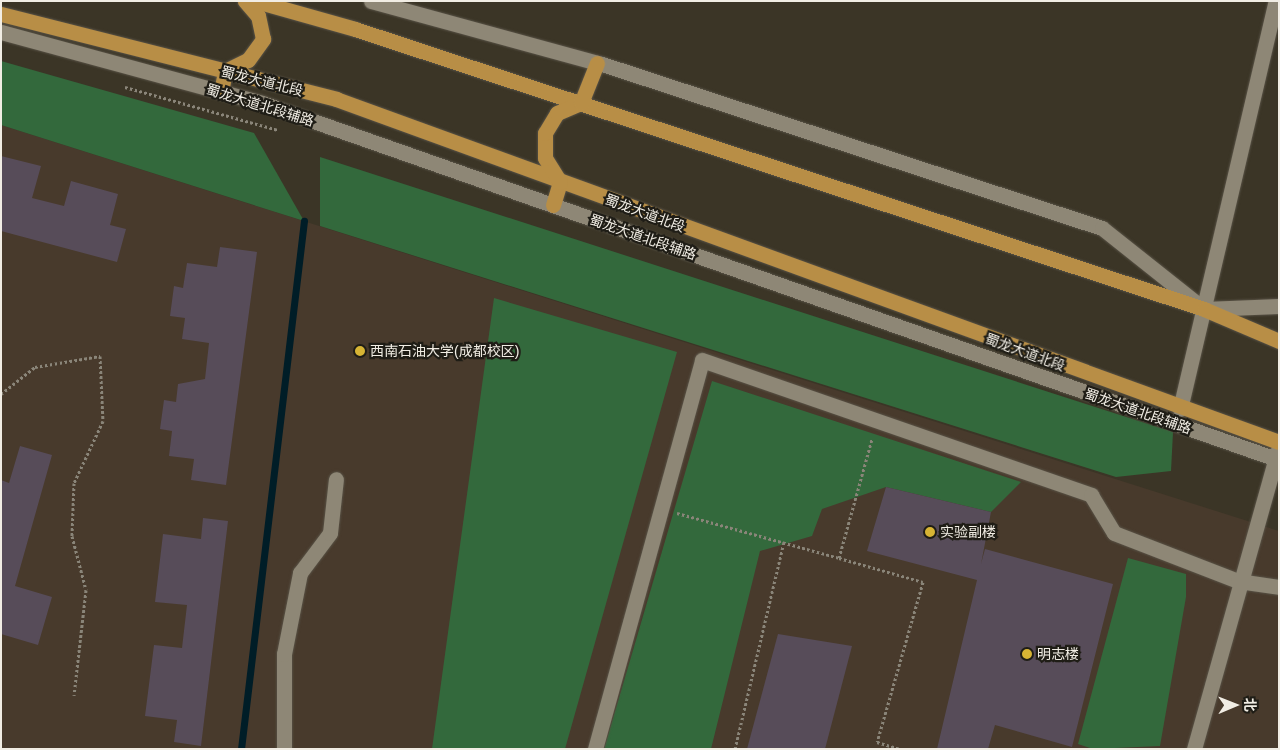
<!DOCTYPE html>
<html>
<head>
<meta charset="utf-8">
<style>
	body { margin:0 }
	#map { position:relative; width:1280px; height:750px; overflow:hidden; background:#3b3526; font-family:Helvetica,"Noto Sans SC",sans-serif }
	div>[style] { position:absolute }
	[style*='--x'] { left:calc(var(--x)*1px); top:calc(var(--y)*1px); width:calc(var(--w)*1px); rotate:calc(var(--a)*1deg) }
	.education>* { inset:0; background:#483a2c }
	.green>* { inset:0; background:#33693c }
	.stream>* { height:7px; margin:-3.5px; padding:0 3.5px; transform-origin:3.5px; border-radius:3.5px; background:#001d27 }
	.building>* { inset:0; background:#574c59 }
	.path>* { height:3px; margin-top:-1.5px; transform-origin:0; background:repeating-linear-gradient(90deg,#8a8579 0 2.5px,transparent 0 5px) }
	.roads { filter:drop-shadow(0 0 1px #585246) drop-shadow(0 0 1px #585246) }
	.minor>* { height:15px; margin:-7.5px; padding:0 7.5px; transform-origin:7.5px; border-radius:7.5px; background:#8e8776 }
	.major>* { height:15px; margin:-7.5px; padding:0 7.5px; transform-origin:7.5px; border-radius:7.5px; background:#b88e46 }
	.dots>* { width:14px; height:14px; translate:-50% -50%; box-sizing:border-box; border:2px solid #1f1d16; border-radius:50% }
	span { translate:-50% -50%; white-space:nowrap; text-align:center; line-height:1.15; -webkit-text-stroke:4.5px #1f1d16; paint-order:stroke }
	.street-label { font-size:14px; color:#f1ede4 }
	.poi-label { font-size:14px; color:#f1ede4 }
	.left { translate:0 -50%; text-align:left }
	.frame { position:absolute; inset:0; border:2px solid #f1ede4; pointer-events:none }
	.north { position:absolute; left:1210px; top:680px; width:50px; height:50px; -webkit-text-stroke:4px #1f1d16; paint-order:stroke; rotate:89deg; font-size:14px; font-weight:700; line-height:20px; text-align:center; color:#f1ede4 }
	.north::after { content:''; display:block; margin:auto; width:18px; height:22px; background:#f1ede4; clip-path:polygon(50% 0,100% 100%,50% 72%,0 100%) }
</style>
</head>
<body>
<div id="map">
	<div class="education">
		<i style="clip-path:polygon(1px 125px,1279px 531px,1279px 749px,1px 749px)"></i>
	</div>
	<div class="green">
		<i style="clip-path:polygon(1px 61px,254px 133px,304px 221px,1px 125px)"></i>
		<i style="clip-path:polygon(320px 157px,1173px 432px,1171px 471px,1116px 477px,320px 226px)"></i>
		<i style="clip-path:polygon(494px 298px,677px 352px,565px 749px,432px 749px)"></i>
		<i style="clip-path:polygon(712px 381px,1021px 482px,991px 512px,886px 487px,822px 509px,812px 536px,760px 551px,711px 749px,604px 749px)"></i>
		<i style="clip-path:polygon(1128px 558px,1186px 574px,1186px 597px,1160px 746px,1093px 749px,1078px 744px)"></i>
	</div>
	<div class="stream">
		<i style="--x:241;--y:749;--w:532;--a:-83.2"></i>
	</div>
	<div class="building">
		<i style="clip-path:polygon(1px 156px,41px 166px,32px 198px,64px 206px,71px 181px,118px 194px,110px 225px,126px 229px,117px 262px,1px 231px)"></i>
		<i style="clip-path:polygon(220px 247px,257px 252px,226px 485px,191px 480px,194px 459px,169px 456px,172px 431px,160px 429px,164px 400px,176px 402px,178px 384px,205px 379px,209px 343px,182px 339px,185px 318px,170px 316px,174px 286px,183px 288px,187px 263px,217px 267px)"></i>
		<i style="clip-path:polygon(20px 446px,52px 455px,15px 586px,52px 597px,38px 645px,1px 634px,1px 480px,9px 483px)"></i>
		<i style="clip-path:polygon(886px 487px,991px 512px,981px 564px,985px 549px,1113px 584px,1072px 747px,995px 725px,988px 749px,937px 749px,977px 580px,867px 551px)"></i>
		<i style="clip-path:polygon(203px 518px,228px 521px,201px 746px,174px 742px,177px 720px,145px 716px,154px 645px,182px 648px,187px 605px,155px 602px,163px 534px,201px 539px)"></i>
		<i style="clip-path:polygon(778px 634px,852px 646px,825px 749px,747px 749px)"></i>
	</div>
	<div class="path">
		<i style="--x:125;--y:87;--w:159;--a:15.7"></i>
		<i style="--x:1;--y:394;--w:43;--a:-38.5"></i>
		<i style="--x:35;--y:367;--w:66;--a:-9.6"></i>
		<i style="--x:100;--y:356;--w:65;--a:87.4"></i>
		<i style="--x:103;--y:421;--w:68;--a:115.1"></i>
		<i style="--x:74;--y:483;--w:53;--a:92.2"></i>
		<i style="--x:72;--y:536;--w:56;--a:75.5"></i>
		<i style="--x:86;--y:590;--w:106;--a:96.5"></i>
		<i style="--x:677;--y:513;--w:168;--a:15.5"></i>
		<i style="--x:839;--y:558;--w:123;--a:-74.5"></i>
		<i style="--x:839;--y:558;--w:87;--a:15.9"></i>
		<i style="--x:923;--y:582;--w:166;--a:106"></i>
		<i style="--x:877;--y:742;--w:24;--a:17"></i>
		<i style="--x:735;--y:749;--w:214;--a:-76.7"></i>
	</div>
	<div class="roads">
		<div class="minor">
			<i style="--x:371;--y:1;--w:239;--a:15.3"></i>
			<i style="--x:602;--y:64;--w:526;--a:18.16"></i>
			<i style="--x:1102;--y:228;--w:130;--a:38.5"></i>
			<i style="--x:1204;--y:309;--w:75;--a:-2.3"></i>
			<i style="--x:1;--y:32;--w:270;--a:15.2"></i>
			<i style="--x:262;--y:103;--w:1078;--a:19.34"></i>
			<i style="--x:1180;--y:409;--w:419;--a:-76.8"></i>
			<i style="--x:284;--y:749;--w:95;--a:-90"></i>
			<i style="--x:284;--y:654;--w:83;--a:-78.8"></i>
			<i style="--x:300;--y:573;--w:50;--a:-53.1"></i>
			<i style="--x:330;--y:533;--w:54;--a:-83.7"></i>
			<i style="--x:595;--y:749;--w:403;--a:-74.6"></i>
			<i style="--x:702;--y:360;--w:412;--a:19.1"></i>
			<i style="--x:1091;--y:495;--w:44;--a:58.8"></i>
			<i style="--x:1114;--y:533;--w:133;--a:21.2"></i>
			<i style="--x:1238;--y:581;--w:41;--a:8.3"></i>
			<i style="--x:1194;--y:749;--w:311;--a:-74.3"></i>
		</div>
		<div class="major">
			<i style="--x:256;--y:1;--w:103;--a:15.8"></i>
			<i style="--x:355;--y:29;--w:894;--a:18.25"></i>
			<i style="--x:1204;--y:309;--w:82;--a:23.1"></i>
			<i style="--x:1;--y:14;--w:346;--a:14.2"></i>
			<i style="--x:336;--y:99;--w:1003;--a:19.99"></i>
			<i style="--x:221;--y:92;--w:21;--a:-79"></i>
			<i style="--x:225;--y:71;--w:25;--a:-26"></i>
			<i style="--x:248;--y:60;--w:26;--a:-54"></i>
			<i style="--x:263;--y:39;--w:24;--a:-102"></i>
			<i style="--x:258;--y:16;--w:20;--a:-131"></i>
			<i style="--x:553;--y:205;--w:24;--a:-73"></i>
			<i style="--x:560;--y:182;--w:28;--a:-122"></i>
			<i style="--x:545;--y:158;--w:25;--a:-90"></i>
			<i style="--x:545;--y:133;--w:23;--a:-59"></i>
			<i style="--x:557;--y:113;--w:26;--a:-23"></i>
			<i style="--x:581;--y:103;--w:43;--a:-68.2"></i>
		</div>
	</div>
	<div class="dots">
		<i style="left:360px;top:351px;background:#d7b434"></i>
		<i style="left:930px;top:532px;background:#d7b434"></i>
		<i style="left:1027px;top:654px;background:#d7b434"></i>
	</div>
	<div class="street-label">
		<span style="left:262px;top:81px;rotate:14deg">蜀龙大道北段</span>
		<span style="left:260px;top:105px;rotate:17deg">蜀龙大道北段辅路</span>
		<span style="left:645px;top:213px;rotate:20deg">蜀龙大道北段</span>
		<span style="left:643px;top:237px;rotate:19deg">蜀龙大道北段辅路</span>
		<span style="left:1025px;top:352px;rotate:20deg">蜀龙大道北段</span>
		<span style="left:1138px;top:411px;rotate:19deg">蜀龙大道北段辅路</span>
	</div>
	<div class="poi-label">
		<span class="left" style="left:370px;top:351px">西南石油大学(成都校区)</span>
		<span class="left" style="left:940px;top:532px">实验副楼</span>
		<span class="left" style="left:1037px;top:654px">明志楼</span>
	</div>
	<div class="frame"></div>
	<div class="north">北</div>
</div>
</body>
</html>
